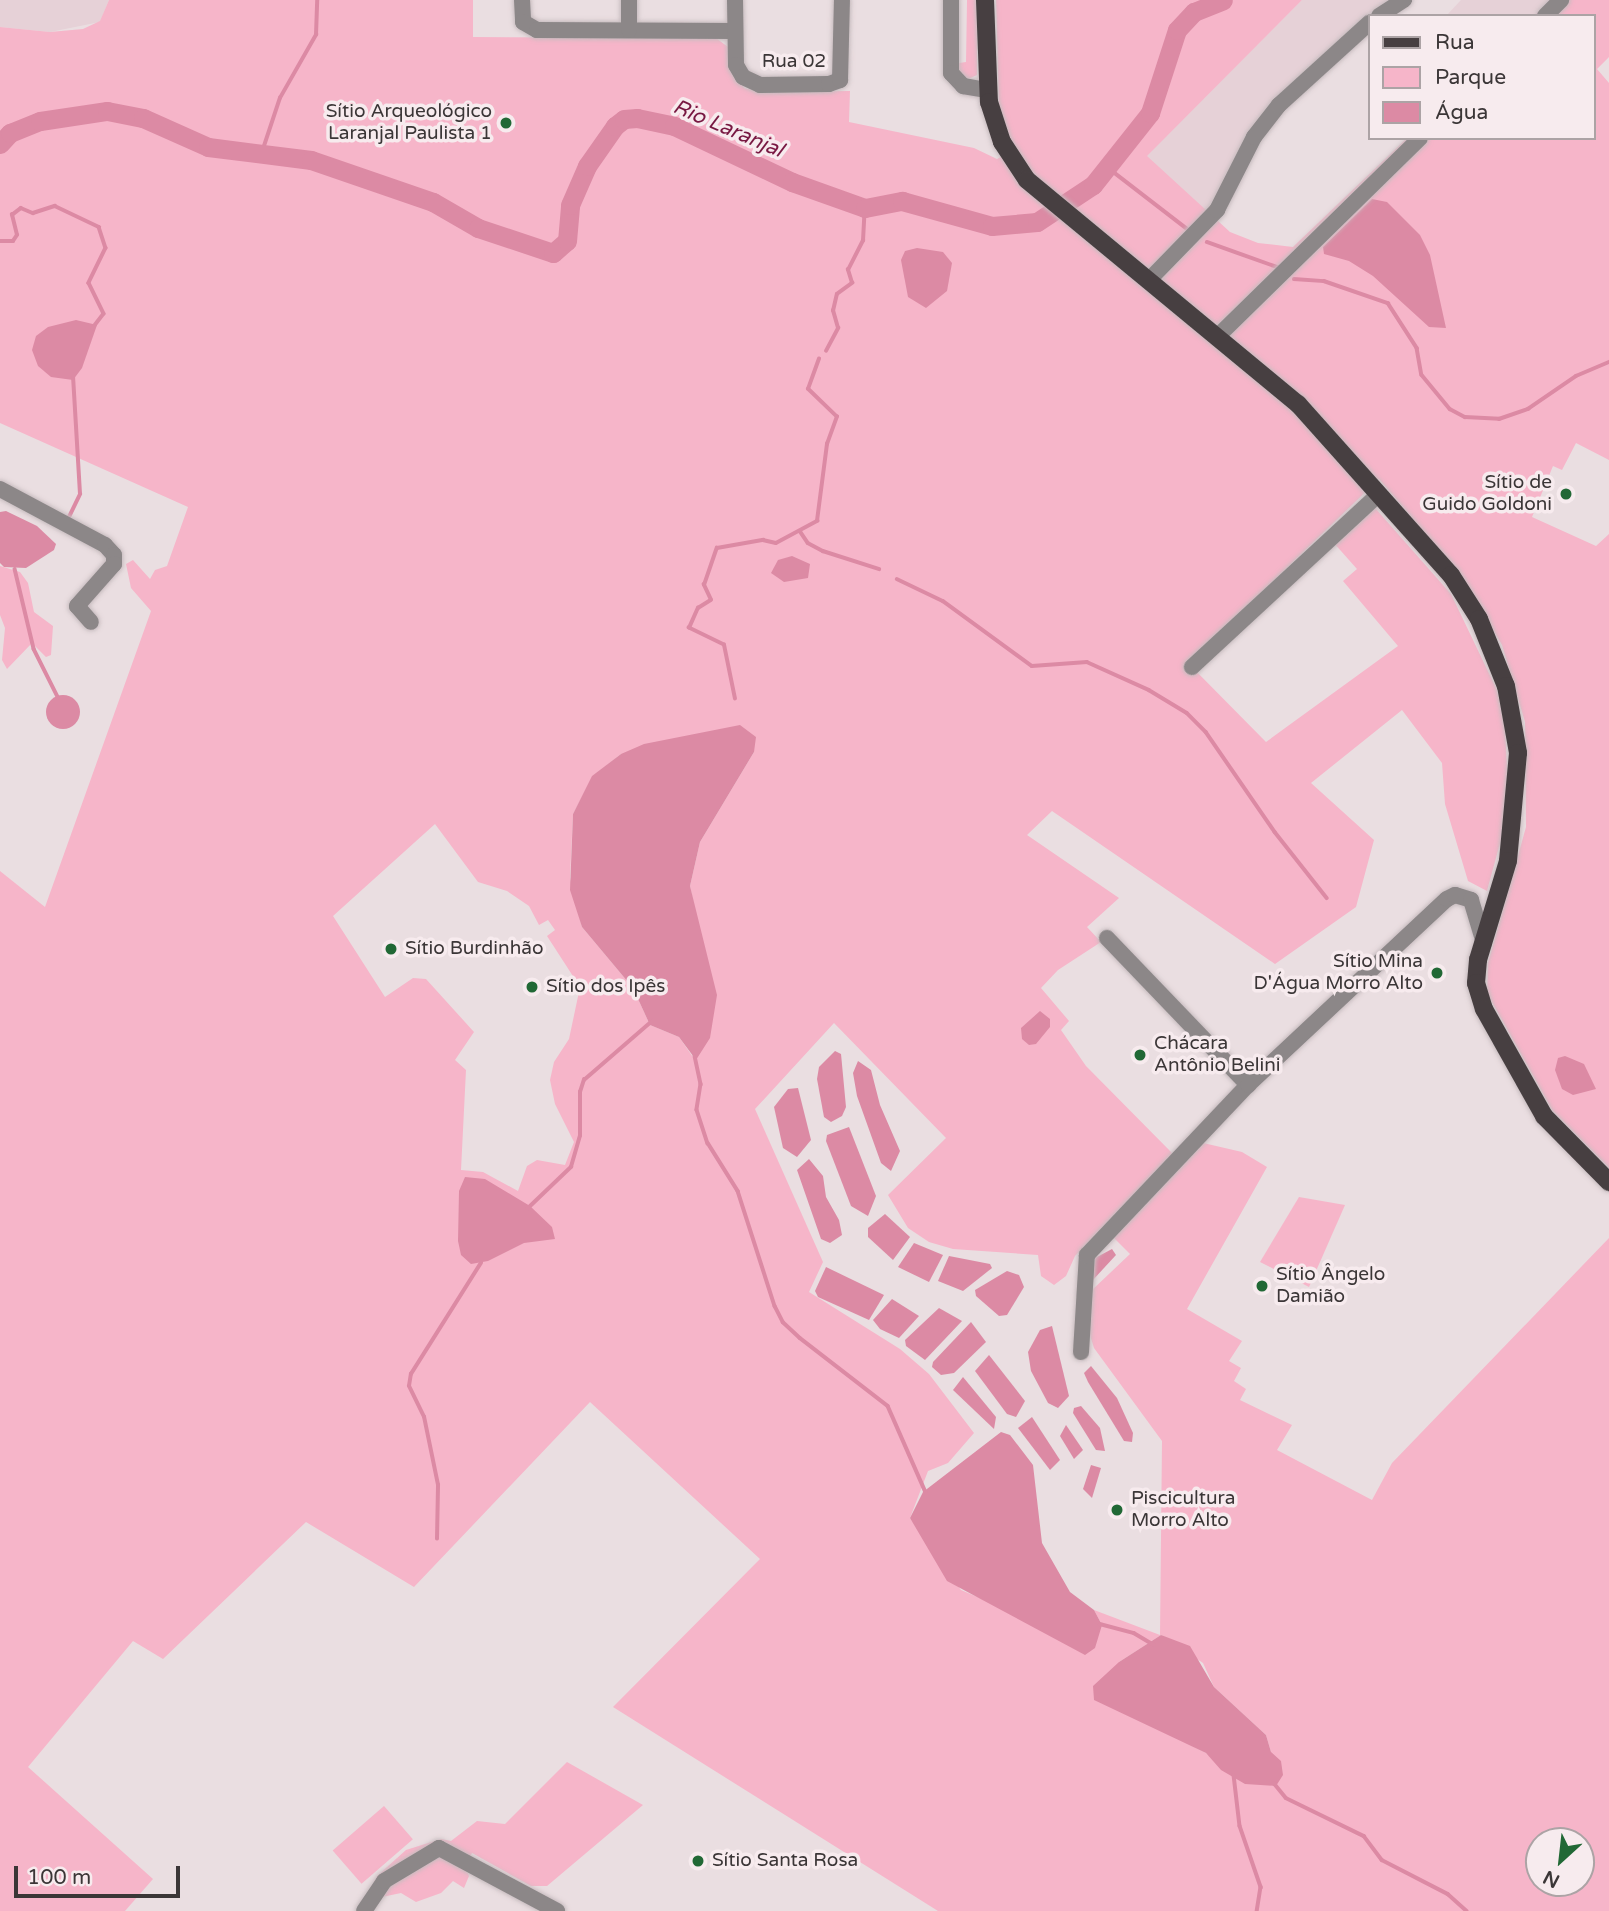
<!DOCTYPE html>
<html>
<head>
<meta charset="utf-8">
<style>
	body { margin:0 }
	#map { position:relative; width:1609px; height:1911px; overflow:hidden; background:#eadee1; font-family:"Varela Round",sans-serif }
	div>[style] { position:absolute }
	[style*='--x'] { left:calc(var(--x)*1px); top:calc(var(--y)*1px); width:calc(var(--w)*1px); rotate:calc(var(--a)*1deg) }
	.built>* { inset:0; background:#e6d1d7 }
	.green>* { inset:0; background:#f6b5c9; transform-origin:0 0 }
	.water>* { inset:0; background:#dc8aa4 }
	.round { border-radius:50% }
	.stream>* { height:3.5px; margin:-1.75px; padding:0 1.75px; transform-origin:1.75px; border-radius:1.75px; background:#dc8aa4 }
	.river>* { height:19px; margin:-9.5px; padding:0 9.5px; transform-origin:9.5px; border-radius:9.5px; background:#dc8aa4 }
	.roads { filter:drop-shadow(0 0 2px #c7bcbf) drop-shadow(0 0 2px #c7bcbf) }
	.minor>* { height:16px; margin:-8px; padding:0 8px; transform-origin:8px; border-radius:8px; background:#8c8788 }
	.major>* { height:18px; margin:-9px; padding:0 9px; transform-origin:9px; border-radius:9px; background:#473f41 }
	.dots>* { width:19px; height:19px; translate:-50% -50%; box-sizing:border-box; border:4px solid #f7ebee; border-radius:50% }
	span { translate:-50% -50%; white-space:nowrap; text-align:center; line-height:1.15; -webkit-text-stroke:7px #f7ebee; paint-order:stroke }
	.street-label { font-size:19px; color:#3b3637 }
	.poi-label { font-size:19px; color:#3b3637 }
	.right { translate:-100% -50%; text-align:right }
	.left { translate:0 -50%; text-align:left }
	.water-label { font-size:21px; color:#781842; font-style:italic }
	.legend { position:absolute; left:1368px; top:14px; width:228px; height:126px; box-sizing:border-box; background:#f7ebee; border:2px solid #aca3a5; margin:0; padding:9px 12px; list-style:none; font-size:21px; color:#3b3637 }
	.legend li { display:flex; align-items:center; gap:14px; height:35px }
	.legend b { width:35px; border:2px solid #aca3a5 }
	.north { position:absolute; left:1525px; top:1827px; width:70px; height:70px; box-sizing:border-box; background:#f7ebee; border:2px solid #aca3a5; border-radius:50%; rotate:207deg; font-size:19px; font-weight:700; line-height:28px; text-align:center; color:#3b3637 }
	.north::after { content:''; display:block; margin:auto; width:24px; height:32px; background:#216835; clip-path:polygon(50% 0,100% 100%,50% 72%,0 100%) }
	.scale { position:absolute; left:14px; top:1866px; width:166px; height:32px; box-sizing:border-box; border:4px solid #3b3637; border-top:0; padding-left:9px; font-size:21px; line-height:24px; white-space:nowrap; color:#3b3637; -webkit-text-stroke:5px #f7ebee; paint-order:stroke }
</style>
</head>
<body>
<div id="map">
	<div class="built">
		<i style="clip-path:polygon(0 0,109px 0,100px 22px,50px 32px,0 27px)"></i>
		<i style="clip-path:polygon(1302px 0,1388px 0,1275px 101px,1207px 213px,1146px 156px)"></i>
		<i style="clip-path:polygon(1461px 0,1550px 0,1534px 16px,1446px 16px)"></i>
	</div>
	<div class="green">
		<i style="clip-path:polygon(evenodd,109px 0,473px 0,473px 37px,716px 38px,728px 47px,744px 88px,760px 92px,850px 91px,849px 122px,974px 148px,997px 159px,1014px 150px,999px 108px,996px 0,1302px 0,1147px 156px,1230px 232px,1258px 243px,1293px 247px,1407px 138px,1593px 138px,1593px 16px,1534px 16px,1550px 0,1609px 0,1609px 57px,1597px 69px,1609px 83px,1609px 460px,1576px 443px,1562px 470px,1553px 466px,1532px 517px,1596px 546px,1609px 534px,1609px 1168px,1552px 1110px,1487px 993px,1488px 963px,1526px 827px,1525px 722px,1502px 645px,1461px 575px,1379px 479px,1188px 663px,1266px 742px,1398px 646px,1343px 581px,1357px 569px,1333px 542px,1369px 510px,1376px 509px,1451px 594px,1497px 690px,1505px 728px,1508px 786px,1505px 825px,1487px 891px,1468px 881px,1445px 804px,1442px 763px,1402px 710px,1311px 783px,1374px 840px,1356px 907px,1275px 964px,1052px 811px,1027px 835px,1119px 898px,1087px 927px,1101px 942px,1058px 970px,1041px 988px,1069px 1021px,1061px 1030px,1086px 1066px,1174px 1155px,1075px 1256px,1066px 1276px,1054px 1285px,1041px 1276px,1038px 1255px,953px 1249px,929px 1242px,908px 1228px,888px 1195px,946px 1138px,834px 1023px,755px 1109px,823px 1262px,809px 1292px,900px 1349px,929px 1374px,974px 1433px,948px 1463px,928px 1471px,910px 1518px,961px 1590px,989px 1602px,1102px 1625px,1094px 1610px,1160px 1635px,1162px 1441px,1094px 1348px,1089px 1332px,1090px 1292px,1130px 1254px,1110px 1234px,1199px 1142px,1242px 1152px,1267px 1167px,1187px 1309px,1242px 1341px,1229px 1361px,1241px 1368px,1234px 1381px,1246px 1389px,1240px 1400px,1292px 1425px,1277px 1450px,1372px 1500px,1392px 1463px,1609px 1238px,1609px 1911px,938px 1911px,613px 1707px,760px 1559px,590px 1402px,414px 1587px,306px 1522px,163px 1659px,133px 1641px,28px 1767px,153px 1879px,125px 1911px,0 1911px,0 871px,45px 907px,151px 611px,131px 588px,126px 564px,133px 560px,150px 579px,155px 570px,167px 566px,188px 507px,0 423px,0 27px,50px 32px,83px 29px,100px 21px,109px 0,754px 752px,700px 842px,690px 886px,699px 929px,695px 1060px,679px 1037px,650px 1025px,633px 988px,582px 927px,570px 878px,573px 814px,593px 776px,621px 754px,754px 752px,109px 0,435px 824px,478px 882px,507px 891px,529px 906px,539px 925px,548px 920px,555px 930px,547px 936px,580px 987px,569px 1039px,554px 1062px,550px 1080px,555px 1104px,574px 1142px,565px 1165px,537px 1160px,527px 1166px,518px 1191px,483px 1172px,461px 1170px,466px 1070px,455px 1060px,474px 1032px,426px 979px,413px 978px,385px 997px,333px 916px,435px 824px,109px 0,1161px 1635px,1203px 1663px,1214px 1687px,1266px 1735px,1271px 1752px,1233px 1776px,1206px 1753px,1175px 1737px,1119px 1662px,1161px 1635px,109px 0,1539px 1841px,1581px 1841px,1581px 1883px,1539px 1883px,1539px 1841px)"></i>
		<i style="clip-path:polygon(967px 0,977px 0,977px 75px,966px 80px,959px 76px,959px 63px,966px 62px)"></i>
		<i style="clip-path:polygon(0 566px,20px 572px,28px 583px,34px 612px,53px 626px,51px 655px,46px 657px,32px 643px,7px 669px,2px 660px,5px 628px,0 615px)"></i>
		<i style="clip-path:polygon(1299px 1197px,1345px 1205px,1309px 1287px,1260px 1262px)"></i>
		<i style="clip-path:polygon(567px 1762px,643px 1805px,547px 1886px,531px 1886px,472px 1853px,465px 1866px,469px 1876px,464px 1888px,453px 1881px,441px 1893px,416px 1902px,401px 1893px,382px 1897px,370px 1889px,377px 1876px,406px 1850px,441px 1839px,451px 1841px,477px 1821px,505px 1824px)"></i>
		<i style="left:384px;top:1806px;width:44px;height:68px;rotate:49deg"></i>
	</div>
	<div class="water">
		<i style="clip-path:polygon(1372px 199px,1387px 202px,1420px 235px,1430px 255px,1446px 328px,1429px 327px,1373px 276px,1349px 261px,1324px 254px,1323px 247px)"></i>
		<i style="clip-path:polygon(917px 248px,943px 252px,952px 263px,947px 291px,926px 308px,908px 297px,901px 260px,905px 251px)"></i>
		<i style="clip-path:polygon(76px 320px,97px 325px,82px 368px,73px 380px,51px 377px,38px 366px,32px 350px,36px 336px,48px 327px)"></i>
		<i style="clip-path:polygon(6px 511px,37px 526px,56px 544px,54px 550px,26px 568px,4px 567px,0 563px,0 512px)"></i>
		<i style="clip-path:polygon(792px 556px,810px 564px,808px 578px,784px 582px,771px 573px,778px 560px)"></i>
		<i class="round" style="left:46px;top:695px;width:34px;height:34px"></i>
		<i style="clip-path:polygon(740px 725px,756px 737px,754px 752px,700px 842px,690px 886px,717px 995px,710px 1038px,696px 1060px,679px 1037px,650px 1025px,633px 988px,582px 927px,570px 890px,573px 814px,592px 776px,621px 754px,644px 744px)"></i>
		<i style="clip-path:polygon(1040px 1011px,1050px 1019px,1050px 1027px,1036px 1044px,1029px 1045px,1022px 1039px,1021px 1028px)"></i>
		<i style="clip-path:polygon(835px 1051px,841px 1054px,846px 1107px,842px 1116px,831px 1122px,824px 1117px,817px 1079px,819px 1067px)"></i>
		<i style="clip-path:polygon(1565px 1056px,1584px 1064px,1596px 1089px,1573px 1095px,1562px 1089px,1555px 1070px,1558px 1058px)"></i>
		<i style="clip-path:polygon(858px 1061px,871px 1070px,880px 1105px,900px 1151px,891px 1171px,881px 1163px,857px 1096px,853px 1073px)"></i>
		<i style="clip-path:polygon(798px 1088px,811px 1140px,797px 1157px,783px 1148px,774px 1107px,788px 1089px)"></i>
		<i style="clip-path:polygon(849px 1127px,876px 1196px,868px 1216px,851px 1206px,826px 1141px,827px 1135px)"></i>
		<i style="clip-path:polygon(809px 1159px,823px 1176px,826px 1197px,839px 1220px,842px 1235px,830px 1243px,821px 1239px,797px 1170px)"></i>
		<i style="clip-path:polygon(465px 1177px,485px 1179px,530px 1206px,552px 1227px,555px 1239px,524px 1243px,488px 1261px,471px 1264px,461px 1255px,458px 1241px,459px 1191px)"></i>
		<i style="clip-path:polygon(885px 1214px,910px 1237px,893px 1260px,868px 1237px,868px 1228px)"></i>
		<i style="clip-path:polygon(914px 1243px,943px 1255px,929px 1282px,898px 1267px)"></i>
		<i style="clip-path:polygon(1112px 1249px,1116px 1255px,1092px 1281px,1095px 1258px)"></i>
		<i style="clip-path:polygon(949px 1256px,990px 1264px,992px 1268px,963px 1291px,938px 1281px)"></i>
		<i style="clip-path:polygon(826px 1267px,884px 1295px,869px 1320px,818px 1297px,815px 1291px)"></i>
		<i style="clip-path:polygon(1007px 1271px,1019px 1275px,1024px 1287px,1007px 1315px,999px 1316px,976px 1296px,975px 1290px)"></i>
		<i style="clip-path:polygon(892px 1299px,919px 1316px,899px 1338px,880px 1329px,873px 1320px)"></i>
		<i style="clip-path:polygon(939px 1308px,962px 1321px,925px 1360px,906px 1346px,905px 1340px)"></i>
		<i style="clip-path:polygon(971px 1322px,986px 1342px,954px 1373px,941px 1375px,932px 1367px,933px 1362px)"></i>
		<i style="clip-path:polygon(1052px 1326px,1069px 1396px,1058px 1408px,1048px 1403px,1031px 1371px,1028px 1352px,1040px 1330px)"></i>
		<i style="clip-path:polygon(989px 1355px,1025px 1401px,1016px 1417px,1007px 1414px,975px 1371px)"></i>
		<i style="clip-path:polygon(1091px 1366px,1117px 1398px,1133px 1433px,1132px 1442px,1124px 1441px,1088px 1382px,1084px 1373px)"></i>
		<i style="clip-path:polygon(963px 1377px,996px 1417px,994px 1429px,953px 1390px)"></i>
		<i style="clip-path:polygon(1081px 1406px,1100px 1428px,1105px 1451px,1096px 1450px,1073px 1413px,1074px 1408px)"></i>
		<i style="clip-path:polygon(1032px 1417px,1060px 1460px,1050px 1470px,1018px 1428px)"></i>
		<i style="clip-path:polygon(1066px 1425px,1083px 1450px,1074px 1459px,1060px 1436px)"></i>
		<i style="clip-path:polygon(1001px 1432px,1010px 1435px,1033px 1465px,1042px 1543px,1070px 1592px,1094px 1610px,1102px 1625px,1095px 1648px,1085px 1655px,947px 1581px,910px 1518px,923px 1492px)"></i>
		<i style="clip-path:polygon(1091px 1465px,1101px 1468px,1092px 1498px,1083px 1489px)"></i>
		<i style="clip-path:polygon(1161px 1635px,1190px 1646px,1214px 1687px,1266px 1735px,1271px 1752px,1281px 1761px,1283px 1775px,1276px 1786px,1245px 1784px,1221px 1770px,1206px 1753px,1094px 1700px,1093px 1686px,1119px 1662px)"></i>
	</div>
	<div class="stream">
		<i style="--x:261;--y:155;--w:60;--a:-71.6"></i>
		<i style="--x:280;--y:98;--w:73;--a:-60.3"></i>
		<i style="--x:316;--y:35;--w:35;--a:-88"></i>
		<i style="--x:1107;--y:167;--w:105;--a:37.6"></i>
		<i style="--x:0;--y:241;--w:13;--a:0"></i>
		<i style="--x:13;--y:241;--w:7;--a:-56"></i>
		<i style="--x:17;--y:235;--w:21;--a:-104"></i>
		<i style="--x:12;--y:215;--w:11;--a:-38"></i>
		<i style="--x:21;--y:208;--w:13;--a:23"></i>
		<i style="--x:33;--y:213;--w:23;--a:-18"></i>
		<i style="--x:55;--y:206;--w:49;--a:25.5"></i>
		<i style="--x:99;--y:227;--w:22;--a:72"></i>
		<i style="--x:106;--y:248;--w:39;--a:116"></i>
		<i style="--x:89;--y:283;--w:34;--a:64"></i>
		<i style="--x:104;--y:314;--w:18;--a:128"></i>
		<i style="--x:1207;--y:242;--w:77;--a:19.6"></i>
		<i style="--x:1294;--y:279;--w:30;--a:4"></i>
		<i style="--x:1324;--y:281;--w:68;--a:19"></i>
		<i style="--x:1388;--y:303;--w:54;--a:57.2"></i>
		<i style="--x:1417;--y:348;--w:27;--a:80"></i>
		<i style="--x:1422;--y:375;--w:44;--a:50.5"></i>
		<i style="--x:1450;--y:409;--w:17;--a:28"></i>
		<i style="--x:1465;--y:417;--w:34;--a:3"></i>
		<i style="--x:1499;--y:419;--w:31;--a:-19"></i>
		<i style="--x:1528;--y:409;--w:58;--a:-34.5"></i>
		<i style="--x:1576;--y:376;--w:36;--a:-23"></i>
		<i style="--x:826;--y:351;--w:26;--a:-62"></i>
		<i style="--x:838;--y:328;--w:18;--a:-106"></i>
		<i style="--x:833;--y:311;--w:17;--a:-77"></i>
		<i style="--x:837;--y:294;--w:19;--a:-36"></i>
		<i style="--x:852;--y:283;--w:14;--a:-107"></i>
		<i style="--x:848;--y:270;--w:33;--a:-63"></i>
		<i style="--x:863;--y:241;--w:33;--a:-87"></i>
		<i style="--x:69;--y:517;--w:25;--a:-64"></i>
		<i style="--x:80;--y:494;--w:119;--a:-93.4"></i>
		<i style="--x:800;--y:531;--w:14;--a:56"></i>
		<i style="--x:808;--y:543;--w:17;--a:28"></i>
		<i style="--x:823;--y:551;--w:59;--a:17.8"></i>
		<i style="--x:15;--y:569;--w:82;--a:76.6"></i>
		<i style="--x:34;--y:649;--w:54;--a:63.4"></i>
		<i style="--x:897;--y:579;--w:51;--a:25.6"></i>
		<i style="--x:943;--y:601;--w:110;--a:36.1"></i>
		<i style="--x:1032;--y:666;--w:55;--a:-4.2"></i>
		<i style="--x:1087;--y:662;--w:68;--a:24.3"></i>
		<i style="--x:1149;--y:690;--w:44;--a:31.2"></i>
		<i style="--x:1187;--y:713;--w:27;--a:45"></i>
		<i style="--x:1206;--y:732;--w:121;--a:55.4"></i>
		<i style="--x:1275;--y:832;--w:84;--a:51.8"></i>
		<i style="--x:735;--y:699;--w:55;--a:-101.5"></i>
		<i style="--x:724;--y:645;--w:39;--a:-154"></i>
		<i style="--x:689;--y:628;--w:22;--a:-66"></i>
		<i style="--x:698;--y:608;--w:15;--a:-32"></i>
		<i style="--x:711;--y:600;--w:17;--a:-115"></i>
		<i style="--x:704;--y:585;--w:39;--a:-71"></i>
		<i style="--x:717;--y:548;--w:47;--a:-9.9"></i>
		<i style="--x:763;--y:540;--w:13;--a:13"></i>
		<i style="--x:776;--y:543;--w:47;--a:-28.2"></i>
		<i style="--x:817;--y:521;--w:78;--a:-82.6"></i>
		<i style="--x:827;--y:444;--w:29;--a:-70"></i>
		<i style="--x:837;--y:417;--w:40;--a:-136"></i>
		<i style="--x:808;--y:389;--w:32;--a:-70"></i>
		<i style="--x:695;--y:1056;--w:29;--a:78"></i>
		<i style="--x:701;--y:1084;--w:26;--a:99"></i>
		<i style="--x:697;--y:1110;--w:35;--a:72"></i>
		<i style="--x:708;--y:1143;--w:57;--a:58"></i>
		<i style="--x:738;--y:1191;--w:121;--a:72.2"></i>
		<i style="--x:775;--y:1306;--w:18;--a:63"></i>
		<i style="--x:783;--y:1322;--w:23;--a:43"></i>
		<i style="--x:800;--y:1338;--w:111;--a:37.7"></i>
		<i style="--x:888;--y:1406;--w:97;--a:66.3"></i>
		<i style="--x:527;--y:1209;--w:61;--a:-43.7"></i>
		<i style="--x:571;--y:1167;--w:32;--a:-74"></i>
		<i style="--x:580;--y:1136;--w:44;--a:-90"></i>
		<i style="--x:580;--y:1092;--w:13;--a:-72"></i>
		<i style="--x:584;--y:1080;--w:90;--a:-40.9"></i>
		<i style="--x:437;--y:1539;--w:54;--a:-88.9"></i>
		<i style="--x:438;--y:1485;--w:69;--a:-101.6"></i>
		<i style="--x:424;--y:1417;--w:34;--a:-116"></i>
		<i style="--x:409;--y:1386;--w:12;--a:-81"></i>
		<i style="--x:411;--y:1374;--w:131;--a:-57.8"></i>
		<i style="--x:1100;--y:1624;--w:35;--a:15"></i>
		<i style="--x:1134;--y:1633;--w:23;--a:31"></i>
		<i style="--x:1234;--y:1775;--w:51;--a:83.3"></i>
		<i style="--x:1240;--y:1826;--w:65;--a:71"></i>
		<i style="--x:1261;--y:1887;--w:24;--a:99"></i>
		<i style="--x:1274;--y:1783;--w:19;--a:51"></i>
		<i style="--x:1286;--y:1798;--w:87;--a:26"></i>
		<i style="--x:1364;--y:1836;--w:30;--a:53"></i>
		<i style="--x:1382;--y:1860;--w:74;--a:27.3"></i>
		<i style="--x:1448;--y:1894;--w:25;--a:42"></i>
	</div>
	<div class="river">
		<i style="--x:0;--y:144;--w:15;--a:-48"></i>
		<i style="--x:10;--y:133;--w:32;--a:-22"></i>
		<i style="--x:40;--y:121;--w:68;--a:-8.5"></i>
		<i style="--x:107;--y:111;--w:37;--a:11"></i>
		<i style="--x:143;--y:118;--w:71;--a:24"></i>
		<i style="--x:208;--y:147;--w:104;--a:7.2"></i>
		<i style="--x:311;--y:160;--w:129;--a:19"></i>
		<i style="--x:433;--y:202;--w:52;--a:30"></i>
		<i style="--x:478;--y:228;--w:79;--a:18.4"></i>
		<i style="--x:553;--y:253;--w:18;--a:-41"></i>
		<i style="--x:567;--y:241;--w:36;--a:-85"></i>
		<i style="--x:570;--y:205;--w:43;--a:-66.4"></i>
		<i style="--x:587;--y:166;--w:49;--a:-55"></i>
		<i style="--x:615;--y:126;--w:11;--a:-38"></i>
		<i style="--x:624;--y:119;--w:13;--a:-4"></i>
		<i style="--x:637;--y:118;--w:38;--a:12"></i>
		<i style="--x:674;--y:126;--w:131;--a:25.4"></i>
		<i style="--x:792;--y:182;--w:77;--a:19.6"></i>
		<i style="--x:865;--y:208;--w:38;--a:-11"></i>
		<i style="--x:902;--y:201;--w:93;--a:15.5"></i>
		<i style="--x:992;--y:226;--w:45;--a:-5.1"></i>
		<i style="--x:1037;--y:222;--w:67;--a:-33.5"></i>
		<i style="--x:1093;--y:185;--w:92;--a:-51.6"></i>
		<i style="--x:1150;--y:113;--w:87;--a:-72"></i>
		<i style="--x:1177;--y:30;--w:25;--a:-47"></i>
		<i style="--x:1194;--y:12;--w:31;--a:-22"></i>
	</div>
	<div class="roads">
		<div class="minor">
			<i style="--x:522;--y:0;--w:22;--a:87"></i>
			<i style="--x:523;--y:22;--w:16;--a:30"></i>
			<i style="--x:537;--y:30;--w:198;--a:0.3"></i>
			<i style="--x:735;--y:0;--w:65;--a:89.1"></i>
			<i style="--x:736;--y:65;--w:14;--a:60"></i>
			<i style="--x:743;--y:77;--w:19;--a:25"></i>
			<i style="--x:760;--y:85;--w:69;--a:-0.8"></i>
			<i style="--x:829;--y:84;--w:12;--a:-20"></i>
			<i style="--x:840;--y:80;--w:80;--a:-88.6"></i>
			<i style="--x:951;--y:0;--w:73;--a:90"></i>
			<i style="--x:951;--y:73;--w:18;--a:47"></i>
			<i style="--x:963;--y:86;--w:23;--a:10"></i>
			<i style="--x:1379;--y:16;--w:30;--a:-33"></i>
			<i style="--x:1545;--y:16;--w:23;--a:-45"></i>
			<i style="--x:629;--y:30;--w:30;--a:-90"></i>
			<i style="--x:1149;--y:280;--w:98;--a:-45.8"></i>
			<i style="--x:1217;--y:210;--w:82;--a:-63.1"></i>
			<i style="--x:1254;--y:137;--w:41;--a:-52"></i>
			<i style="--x:1279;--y:105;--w:122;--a:-42.3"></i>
			<i style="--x:1219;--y:335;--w:281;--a:-44.4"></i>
			<i style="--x:0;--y:489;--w:119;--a:28.1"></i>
			<i style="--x:105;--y:545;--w:13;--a:48"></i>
			<i style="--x:114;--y:555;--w:9;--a:90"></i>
			<i style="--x:114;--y:564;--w:56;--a:131.4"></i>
			<i style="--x:77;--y:606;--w:21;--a:49"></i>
			<i style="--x:1192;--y:667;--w:255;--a:-42.8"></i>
			<i style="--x:1107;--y:938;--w:204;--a:46.2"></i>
			<i style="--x:1081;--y:1352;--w:97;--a:-86.5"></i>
			<i style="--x:1087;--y:1255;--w:234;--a:-46.6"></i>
			<i style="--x:1248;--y:1085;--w:272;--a:-43.1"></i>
			<i style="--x:1447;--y:899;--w:9;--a:-27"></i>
			<i style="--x:1455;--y:895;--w:17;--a:17"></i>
			<i style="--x:1471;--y:900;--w:45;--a:73.2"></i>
			<i style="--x:364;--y:1911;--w:36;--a:-56"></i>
			<i style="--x:384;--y:1881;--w:64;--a:-31"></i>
			<i style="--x:439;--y:1848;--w:134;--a:28.1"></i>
		</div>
		<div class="major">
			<i style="--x:985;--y:0;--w:102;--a:87.8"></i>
			<i style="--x:989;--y:102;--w:42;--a:72"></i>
			<i style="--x:1002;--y:142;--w:45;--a:56.7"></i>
			<i style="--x:1027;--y:180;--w:352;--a:39.6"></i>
			<i style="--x:1298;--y:404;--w:229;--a:48.2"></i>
			<i style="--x:1451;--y:575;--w:52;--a:57.5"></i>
			<i style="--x:1479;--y:619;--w:72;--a:68.1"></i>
			<i style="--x:1506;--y:686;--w:68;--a:79.8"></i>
			<i style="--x:1518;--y:753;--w:108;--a:95.3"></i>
			<i style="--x:1508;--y:861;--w:103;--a:106.9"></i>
			<i style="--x:1478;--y:960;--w:23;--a:95"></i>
			<i style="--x:1476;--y:983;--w:27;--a:73"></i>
			<i style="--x:1484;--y:1009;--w:123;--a:60.7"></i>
			<i style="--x:1544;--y:1116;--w:93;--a:45.4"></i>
		</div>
	</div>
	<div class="dots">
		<i style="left:506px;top:123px;background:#216835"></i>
		<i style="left:1566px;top:494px;background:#216835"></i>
		<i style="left:391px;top:949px;background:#216835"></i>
		<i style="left:1437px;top:973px;background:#216835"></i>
		<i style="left:532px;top:987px;background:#216835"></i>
		<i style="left:1140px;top:1055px;background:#216835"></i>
		<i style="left:1262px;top:1286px;background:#216835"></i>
		<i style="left:1117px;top:1510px;background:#216835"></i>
		<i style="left:698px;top:1861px;background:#216835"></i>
	</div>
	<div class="street-label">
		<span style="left:794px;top:62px">Rua 02</span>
	</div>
	<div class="poi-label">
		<span class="right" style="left:492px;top:123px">Sítio Arqueológico<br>Laranjal Paulista 1</span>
		<span class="right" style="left:1552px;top:494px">Sítio de<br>Guido Goldoni</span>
		<span class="left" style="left:405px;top:949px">Sítio Burdinhão</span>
		<span class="right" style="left:1423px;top:973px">Sítio Mina<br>D'Água Morro Alto</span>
		<span class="left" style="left:546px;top:987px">Sítio dos Ipês</span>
		<span class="left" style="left:1154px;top:1055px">Chácara<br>Antônio Belini</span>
		<span class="left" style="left:1276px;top:1286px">Sítio Ângelo<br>Damião</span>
		<span class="left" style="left:1131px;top:1510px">Piscicultura<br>Morro Alto</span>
		<span class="left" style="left:712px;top:1861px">Sítio Santa Rosa</span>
	</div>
	<div class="water-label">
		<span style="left:728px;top:129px;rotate:23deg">Rio Laranjal</span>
	</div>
	<ul class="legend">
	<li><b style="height:9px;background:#473f41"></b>Rua</li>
	<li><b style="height:19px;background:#f6b5c9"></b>Parque</li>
	<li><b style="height:19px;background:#dc8aa4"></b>Água</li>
	</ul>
	<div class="north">N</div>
	<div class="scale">100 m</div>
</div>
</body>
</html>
